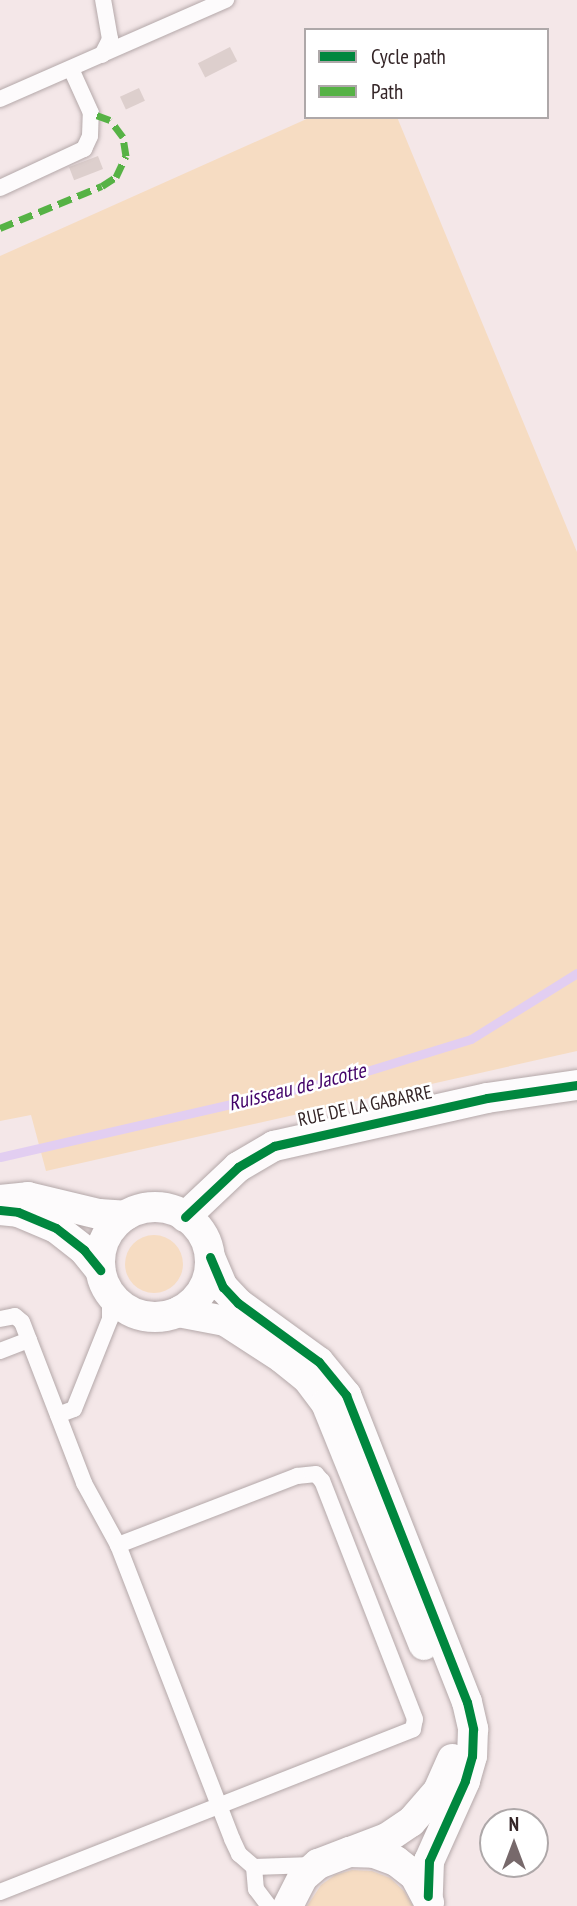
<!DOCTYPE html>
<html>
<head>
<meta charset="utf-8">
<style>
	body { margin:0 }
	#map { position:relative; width:577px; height:1906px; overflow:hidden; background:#f4e7e8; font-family:"PT Sans Narrow",sans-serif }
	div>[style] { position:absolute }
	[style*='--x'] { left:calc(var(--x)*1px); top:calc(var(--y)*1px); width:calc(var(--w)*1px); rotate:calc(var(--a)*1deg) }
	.green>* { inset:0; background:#f6dcc2 }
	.round { border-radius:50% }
	.stream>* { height:9px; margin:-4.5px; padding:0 4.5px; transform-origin:4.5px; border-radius:4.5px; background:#e2cef1 }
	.building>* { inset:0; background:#ddcfcd; transform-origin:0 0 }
	.roads { filter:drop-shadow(0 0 2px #b4a8a9) drop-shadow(0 0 2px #b4a8a9) }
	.lane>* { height:16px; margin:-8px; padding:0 8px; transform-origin:8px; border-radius:8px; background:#fdfbfc }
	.street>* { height:30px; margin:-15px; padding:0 15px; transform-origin:15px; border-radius:15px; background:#fdfbfc }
	.street>.ring { margin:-15px; padding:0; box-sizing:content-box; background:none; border:30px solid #fdfbfc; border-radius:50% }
	.quiet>* { height:7px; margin-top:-3.5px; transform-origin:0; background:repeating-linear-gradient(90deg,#56b245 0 14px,transparent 0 21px) }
	.cycleway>* { height:9px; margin:-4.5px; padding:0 4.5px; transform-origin:4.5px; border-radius:4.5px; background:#00873e }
	span { translate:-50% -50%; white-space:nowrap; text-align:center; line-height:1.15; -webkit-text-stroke:5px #fff; paint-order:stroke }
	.street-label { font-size:19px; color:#342527 }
	.water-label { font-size:21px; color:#420369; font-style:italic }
	.legend { position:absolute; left:304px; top:28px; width:245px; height:91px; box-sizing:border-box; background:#fff; border:2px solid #aea8a9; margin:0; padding:9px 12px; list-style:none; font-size:21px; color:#342527 }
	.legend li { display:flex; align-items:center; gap:14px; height:35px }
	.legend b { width:35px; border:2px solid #aea8a9 }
	.north { position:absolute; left:479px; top:1808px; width:70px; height:70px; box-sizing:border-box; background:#fff; border:2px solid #aea8a9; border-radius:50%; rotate:0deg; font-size:19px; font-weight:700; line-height:28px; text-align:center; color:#342527 }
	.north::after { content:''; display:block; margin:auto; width:24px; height:32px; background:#77696b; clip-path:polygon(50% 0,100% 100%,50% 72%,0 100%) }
</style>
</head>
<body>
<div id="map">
	<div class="green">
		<i style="clip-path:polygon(311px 117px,397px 117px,577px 552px,577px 1051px,46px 1171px,31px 1115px,0 1121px,0 256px)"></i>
		<i class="round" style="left:125px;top:1235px;width:58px;height:58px"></i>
		<i style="clip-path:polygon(352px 1870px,372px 1871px,390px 1878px,404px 1891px,413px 1906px,307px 1906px,321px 1885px,335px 1875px)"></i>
	</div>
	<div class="stream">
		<i style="--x:0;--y:1157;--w:350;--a:-12.9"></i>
		<i style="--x:341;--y:1079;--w:136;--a:-17.1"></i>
		<i style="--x:471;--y:1039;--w:125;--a:-31.9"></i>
	</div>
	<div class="building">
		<i style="left:230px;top:47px;width:16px;height:36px;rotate:63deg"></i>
		<i style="left:139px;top:88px;width:14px;height:21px;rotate:65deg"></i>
		<i style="left:98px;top:156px;width:14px;height:31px;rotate:69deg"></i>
	</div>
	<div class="roads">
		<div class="lane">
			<i style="--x:102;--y:55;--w:18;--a:-63"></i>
			<i style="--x:110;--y:39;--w:40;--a:-100"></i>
			<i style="--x:0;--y:99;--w:247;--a:-23.7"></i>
			<i style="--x:0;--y:188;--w:93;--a:-24.9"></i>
			<i style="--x:84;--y:149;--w:14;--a:-65"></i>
			<i style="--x:90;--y:136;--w:23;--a:-88"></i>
			<i style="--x:91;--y:113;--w:48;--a:-114.4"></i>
			<i style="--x:0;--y:1319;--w:15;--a:-11"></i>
			<i style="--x:15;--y:1316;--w:9;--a:41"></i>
			<i style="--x:22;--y:1322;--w:173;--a:68.9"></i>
			<i style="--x:84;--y:1483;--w:71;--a:61.3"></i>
			<i style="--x:118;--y:1545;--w:315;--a:68.8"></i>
			<i style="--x:232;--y:1839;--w:17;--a:65"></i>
			<i style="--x:239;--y:1854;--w:20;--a:41"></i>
			<i style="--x:254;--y:1867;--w:22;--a:85"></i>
			<i style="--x:256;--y:1889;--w:21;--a:53"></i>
			<i style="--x:0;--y:1351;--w:31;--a:-21"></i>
			<i style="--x:58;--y:1415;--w:17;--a:-21"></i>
			<i style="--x:74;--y:1409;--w:97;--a:-68.2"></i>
			<i style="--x:110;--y:1319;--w:24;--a:-90"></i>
			<i style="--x:254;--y:1867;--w:58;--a:-2"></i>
			<i style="--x:0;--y:1892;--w:444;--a:-21.5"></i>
			<i style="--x:413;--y:1729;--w:10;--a:-79"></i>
			<i style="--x:415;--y:1719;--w:256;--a:-111.3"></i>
			<i style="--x:322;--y:1481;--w:9;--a:-131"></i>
			<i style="--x:316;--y:1474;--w:19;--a:174"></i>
			<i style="--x:297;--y:1476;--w:192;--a:158.9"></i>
		</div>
		<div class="street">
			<i style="--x:0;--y:1200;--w:28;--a:-6"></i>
			<i style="--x:28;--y:1197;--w:73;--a:13.5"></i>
			<i style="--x:99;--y:1214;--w:26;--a:4"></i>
			<i class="ring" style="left:100px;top:1207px;width:80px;height:80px"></i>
			<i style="--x:0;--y:1210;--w:18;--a:6"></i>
			<i style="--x:18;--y:1212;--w:41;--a:22.8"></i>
			<i style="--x:56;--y:1228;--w:36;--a:38"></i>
			<i style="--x:84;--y:1250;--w:26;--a:51"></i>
			<i style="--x:185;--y:1217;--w:73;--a:-43.3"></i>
			<i style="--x:238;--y:1167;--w:42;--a:-30.3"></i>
			<i style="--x:274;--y:1146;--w:218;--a:-12.7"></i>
			<i style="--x:487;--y:1098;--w:91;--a:-8.2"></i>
			<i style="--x:210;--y:1257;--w:33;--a:67"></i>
			<i style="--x:223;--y:1287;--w:22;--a:47"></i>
			<i style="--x:238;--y:1303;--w:100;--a:36.1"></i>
			<i style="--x:319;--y:1362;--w:43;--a:50.7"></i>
			<i style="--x:346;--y:1395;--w:330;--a:68.5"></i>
			<i style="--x:467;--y:1702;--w:28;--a:77"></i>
			<i style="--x:473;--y:1729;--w:27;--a:92"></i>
			<i style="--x:472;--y:1756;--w:26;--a:106"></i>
			<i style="--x:465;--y:1781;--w:88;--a:114.2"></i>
			<i style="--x:429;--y:1861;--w:35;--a:92"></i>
			<i style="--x:178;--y:1312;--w:48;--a:10.8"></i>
			<i style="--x:225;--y:1321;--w:68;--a:33"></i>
			<i style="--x:282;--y:1358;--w:32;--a:39"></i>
			<i style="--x:307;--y:1378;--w:31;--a:53"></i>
			<i style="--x:326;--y:1403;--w:261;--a:68"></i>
			<i style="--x:350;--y:1852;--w:40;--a:-21"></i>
			<i style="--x:387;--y:1838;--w:29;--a:-34"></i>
			<i style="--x:411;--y:1822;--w:41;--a:-48.9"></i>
			<i style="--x:438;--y:1791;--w:35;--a:-66"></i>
			<i style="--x:288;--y:1906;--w:33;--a:-63"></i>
			<i style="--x:303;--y:1877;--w:20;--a:-41"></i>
			<i style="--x:318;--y:1864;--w:34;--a:-21"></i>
			<i style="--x:350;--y:1852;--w:24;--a:2"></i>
			<i style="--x:374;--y:1853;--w:23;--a:20"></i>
			<i style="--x:396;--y:1861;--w:24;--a:38"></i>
			<i style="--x:415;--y:1876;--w:30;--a:62"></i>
		</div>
	</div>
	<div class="quiet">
		<i style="--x:0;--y:228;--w:110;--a:-22.4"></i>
		<i style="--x:102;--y:186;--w:17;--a:-33"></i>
		<i style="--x:116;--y:177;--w:23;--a:-65"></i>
		<i style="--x:126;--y:156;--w:19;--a:-99"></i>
		<i style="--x:123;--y:137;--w:21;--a:-127"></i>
		<i style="--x:110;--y:120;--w:20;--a:-160"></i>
	</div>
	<div class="cycleway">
		<i style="--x:0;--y:1210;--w:18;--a:6"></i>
		<i style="--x:18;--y:1212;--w:41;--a:22.8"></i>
		<i style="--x:56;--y:1228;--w:36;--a:38"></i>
		<i style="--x:84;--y:1250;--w:26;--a:51"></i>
		<i style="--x:185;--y:1217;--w:73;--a:-43.3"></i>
		<i style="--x:238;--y:1167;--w:42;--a:-30.3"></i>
		<i style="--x:274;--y:1146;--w:218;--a:-12.7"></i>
		<i style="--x:487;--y:1098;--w:91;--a:-8.2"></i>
		<i style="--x:210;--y:1257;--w:33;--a:67"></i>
		<i style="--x:223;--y:1287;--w:22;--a:47"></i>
		<i style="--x:238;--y:1303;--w:100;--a:36.1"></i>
		<i style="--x:319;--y:1362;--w:43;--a:50.7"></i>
		<i style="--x:346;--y:1395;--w:330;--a:68.5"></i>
		<i style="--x:467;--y:1702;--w:28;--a:77"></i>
		<i style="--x:473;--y:1729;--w:27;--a:92"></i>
		<i style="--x:472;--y:1756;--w:26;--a:106"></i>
		<i style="--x:465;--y:1781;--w:88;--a:114.2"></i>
		<i style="--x:429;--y:1861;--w:35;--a:92"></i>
	</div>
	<div class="street-label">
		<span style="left:365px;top:1106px;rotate:-12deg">RUE DE LA GABARRE</span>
	</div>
	<div class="water-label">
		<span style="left:297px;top:1087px;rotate:-14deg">Ruisseau de Jacotte</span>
	</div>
	<ul class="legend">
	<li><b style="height:9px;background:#00873e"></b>Cycle path</li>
	<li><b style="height:9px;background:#56b245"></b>Path</li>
	</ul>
	<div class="north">N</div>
</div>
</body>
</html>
